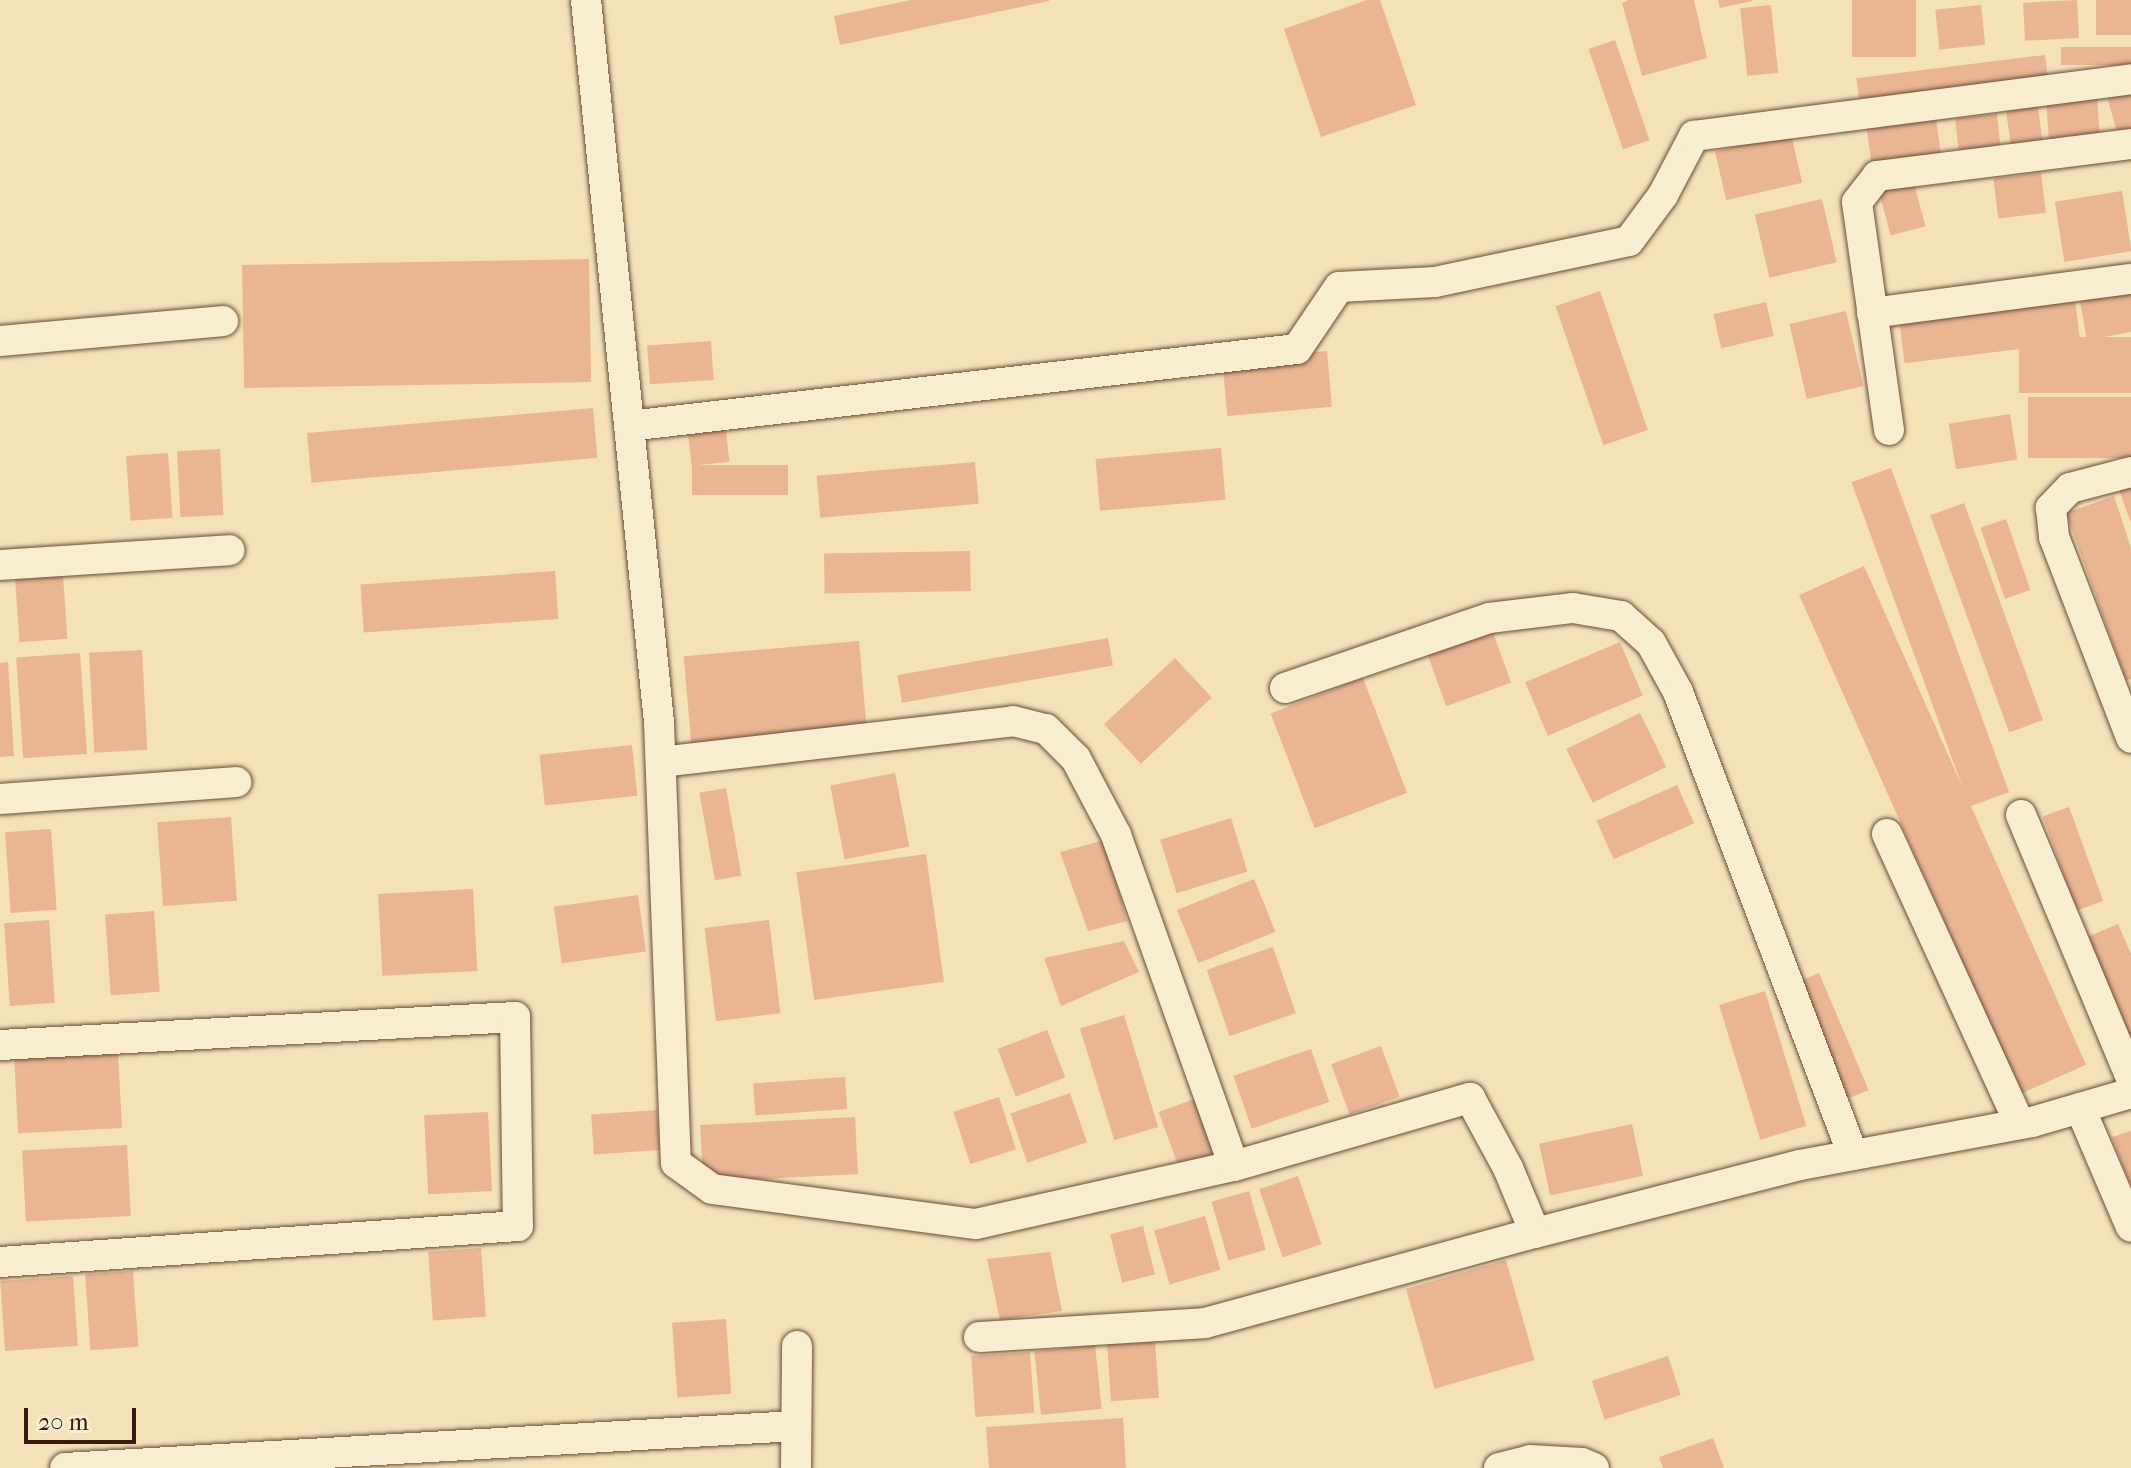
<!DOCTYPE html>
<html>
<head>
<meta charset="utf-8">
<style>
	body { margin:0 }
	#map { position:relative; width:2131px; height:1468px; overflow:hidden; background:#f4e1b8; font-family:"IM FELL French Canon",serif }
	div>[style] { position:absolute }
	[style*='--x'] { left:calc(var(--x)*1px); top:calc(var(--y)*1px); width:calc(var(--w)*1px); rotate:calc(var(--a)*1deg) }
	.building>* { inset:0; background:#e9b593; transform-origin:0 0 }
	.roads { filter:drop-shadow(0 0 2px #684c38) drop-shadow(0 0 2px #684c38) }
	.minor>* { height:30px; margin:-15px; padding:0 15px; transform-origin:15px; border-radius:15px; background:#f8ecd1 }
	span { translate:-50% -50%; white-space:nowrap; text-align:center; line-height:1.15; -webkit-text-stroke:6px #f8ecd1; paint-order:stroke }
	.scale { position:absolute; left:24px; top:1408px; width:112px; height:36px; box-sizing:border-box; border:4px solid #3a1a0e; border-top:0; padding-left:10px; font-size:24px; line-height:28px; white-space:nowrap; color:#3a1a0e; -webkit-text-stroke:6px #f8ecd1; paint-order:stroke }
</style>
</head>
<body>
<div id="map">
	<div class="building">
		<i style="clip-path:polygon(911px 0,1049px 0,1049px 1px,840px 45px,834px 16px)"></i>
		<i style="clip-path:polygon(1367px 0,1380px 0,1416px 105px,1321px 137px,1284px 29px)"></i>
		<i style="clip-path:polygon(1629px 0,1694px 0,1707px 58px,1642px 76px,1622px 3px)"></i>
		<i style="clip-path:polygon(1718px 0,1752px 0,1752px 1px,1720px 8px)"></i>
		<i style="left:1852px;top:0;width:64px;height:57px"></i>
		<i style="left:2077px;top:0;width:38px;height:54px;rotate:87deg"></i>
		<i style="left:2096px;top:0;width:35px;height:35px"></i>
		<i style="left:1771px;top:5px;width:68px;height:31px;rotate:84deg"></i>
		<i style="left:1981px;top:5px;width:40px;height:46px;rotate:84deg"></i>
		<i style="left:1615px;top:40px;width:106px;height:28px;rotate:71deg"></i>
		<i style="left:2131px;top:47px;width:18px;height:70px;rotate:90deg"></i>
		<i style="left:2045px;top:55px;width:24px;height:190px;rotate:83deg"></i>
		<i style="clip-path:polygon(2131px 86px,2131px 135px,2118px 137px,2105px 88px)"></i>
		<i style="left:2097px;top:96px;width:44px;height:51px;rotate:86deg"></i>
		<i style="left:2037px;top:101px;width:48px;height:32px;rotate:82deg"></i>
		<i style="left:1997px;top:114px;width:36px;height:42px;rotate:84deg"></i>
		<i style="left:1936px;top:119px;width:41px;height:70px;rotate:82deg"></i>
		<i style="left:1791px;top:134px;width:50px;height:78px;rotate:77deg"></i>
		<i style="left:2041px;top:173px;width:40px;height:48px;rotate:83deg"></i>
		<i style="left:1912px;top:176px;width:52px;height:36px;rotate:75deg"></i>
		<i style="left:2122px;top:191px;width:61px;height:68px;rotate:81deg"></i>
		<i style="left:1822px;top:199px;width:65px;height:69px;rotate:77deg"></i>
		<i style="left:589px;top:259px;width:123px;height:347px;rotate:89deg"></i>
		<i style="left:1600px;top:291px;width:147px;height:47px;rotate:71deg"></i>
		<i style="left:2074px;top:291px;width:51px;height:177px;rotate:83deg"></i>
		<i style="clip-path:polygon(2131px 292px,2131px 332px,2087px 340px,2080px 301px)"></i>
		<i style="left:1766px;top:302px;width:35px;height:54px;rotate:77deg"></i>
		<i style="left:1846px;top:311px;width:77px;height:58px;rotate:77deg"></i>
		<i style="left:2131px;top:337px;width:56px;height:112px;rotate:90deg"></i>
		<i style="left:711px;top:341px;width:39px;height:64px;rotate:86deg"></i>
		<i style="left:1327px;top:351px;width:56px;height:105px;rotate:85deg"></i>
		<i style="left:2131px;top:397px;width:61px;height:103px;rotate:90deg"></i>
		<i style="left:593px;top:408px;width:50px;height:287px;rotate:85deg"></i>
		<i style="left:2010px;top:414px;width:46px;height:62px;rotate:81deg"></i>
		<i style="left:725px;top:421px;width:41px;height:38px;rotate:84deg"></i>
		<i style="left:1221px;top:448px;width:52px;height:126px;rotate:85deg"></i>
		<i style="left:220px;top:449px;width:66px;height:43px;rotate:87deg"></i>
		<i style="left:168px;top:453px;width:65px;height:42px;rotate:86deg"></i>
		<i style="left:975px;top:462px;width:42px;height:159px;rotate:85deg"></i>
		<i style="left:788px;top:465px;width:30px;height:96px;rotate:90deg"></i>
		<i style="left:1891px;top:468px;width:345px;height:42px;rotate:70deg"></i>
		<i style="clip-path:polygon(2131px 479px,2131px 523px,2117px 484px)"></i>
		<i style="clip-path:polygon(2114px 496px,2131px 548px,2131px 679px,2126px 680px,2066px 513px)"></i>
		<i style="left:1964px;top:503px;width:231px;height:36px;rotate:70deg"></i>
		<i style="left:2006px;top:519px;width:75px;height:27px;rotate:71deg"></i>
		<i style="left:970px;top:551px;width:40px;height:146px;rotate:89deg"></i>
		<i style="left:1864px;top:566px;width:546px;height:71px;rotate:66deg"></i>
		<i style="left:555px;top:571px;width:48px;height:195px;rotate:86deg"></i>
		<i style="left:63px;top:576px;width:63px;height:48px;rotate:86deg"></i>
		<i style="left:1492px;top:630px;width:56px;height:69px;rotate:70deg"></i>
		<i style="left:1108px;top:638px;width:28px;height:214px;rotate:80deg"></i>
		<i style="left:859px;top:641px;width:90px;height:176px;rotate:85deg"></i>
		<i style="left:1620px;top:642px;width:58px;height:103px;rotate:67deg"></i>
		<i style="left:142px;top:650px;width:100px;height:53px;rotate:87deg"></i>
		<i style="left:80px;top:653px;width:101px;height:64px;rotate:86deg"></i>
		<i style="left:1175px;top:658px;width:54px;height:97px;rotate:47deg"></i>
		<i style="clip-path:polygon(8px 662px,14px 756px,0 757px,0 663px)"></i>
		<i style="left:1363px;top:678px;width:123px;height:99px;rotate:69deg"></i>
		<i style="left:1640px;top:713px;width:60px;height:82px;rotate:64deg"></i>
		<i style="left:632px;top:745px;width:51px;height:93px;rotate:84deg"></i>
		<i style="left:895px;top:773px;width:75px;height:66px;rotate:79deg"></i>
		<i style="left:1677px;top:785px;width:42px;height:88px;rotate:66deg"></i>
		<i style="left:726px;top:788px;width:89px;height:27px;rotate:80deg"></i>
		<i style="left:2069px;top:807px;width:100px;height:28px;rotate:70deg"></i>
		<i style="left:231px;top:817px;width:84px;height:74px;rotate:86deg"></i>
		<i style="left:1231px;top:818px;width:56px;height:74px;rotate:73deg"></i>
		<i style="left:51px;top:829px;width:81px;height:46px;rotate:86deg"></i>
		<i style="clip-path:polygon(1105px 840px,1127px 921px,1088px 931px,1060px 852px)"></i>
		<i style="left:926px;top:854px;width:129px;height:131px;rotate:82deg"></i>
		<i style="left:1254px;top:879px;width:57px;height:83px;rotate:68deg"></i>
		<i style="left:473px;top:889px;width:82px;height:95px;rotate:87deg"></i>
		<i style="left:638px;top:895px;width:57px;height:85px;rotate:82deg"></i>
		<i style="left:154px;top:911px;width:81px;height:49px;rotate:86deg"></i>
		<i style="left:49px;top:920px;width:83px;height:45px;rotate:86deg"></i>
		<i style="left:769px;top:920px;width:94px;height:65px;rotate:83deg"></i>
		<i style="clip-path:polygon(2118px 924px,2131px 954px,2131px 1041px,2087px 937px)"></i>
		<i style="clip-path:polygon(1124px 941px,1139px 972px,1061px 1006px,1044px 958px)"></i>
		<i style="left:1273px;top:947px;width:70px;height:70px;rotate:71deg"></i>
		<i style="left:1819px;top:973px;width:127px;height:29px;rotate:67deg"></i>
		<i style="left:1765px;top:991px;width:141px;height:48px;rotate:73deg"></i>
		<i style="left:1124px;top:1015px;width:117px;height:46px;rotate:73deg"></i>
		<i style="left:1047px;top:1030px;width:51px;height:53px;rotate:69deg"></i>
		<i style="left:1381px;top:1046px;width:54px;height:53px;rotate:70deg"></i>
		<i style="left:1311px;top:1049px;width:56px;height:82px;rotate:71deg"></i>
		<i style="left:118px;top:1052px;width:76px;height:104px;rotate:87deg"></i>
		<i style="left:845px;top:1077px;width:32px;height:92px;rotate:86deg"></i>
		<i style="left:1070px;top:1093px;width:52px;height:63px;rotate:71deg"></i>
		<i style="left:999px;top:1097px;width:55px;height:48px;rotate:72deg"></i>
		<i style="left:1200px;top:1097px;width:58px;height:44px;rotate:70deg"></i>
		<i style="left:657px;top:1110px;width:40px;height:66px;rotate:86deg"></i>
		<i style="left:488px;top:1112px;width:79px;height:64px;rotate:87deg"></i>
		<i style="left:855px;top:1117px;width:57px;height:155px;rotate:87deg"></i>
		<i style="left:1632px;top:1124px;width:53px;height:95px;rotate:78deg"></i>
		<i style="clip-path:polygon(2131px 1131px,2131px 1187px,2112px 1137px)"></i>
		<i style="left:127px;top:1145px;width:71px;height:105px;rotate:87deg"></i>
		<i style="left:1298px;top:1176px;width:72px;height:41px;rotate:71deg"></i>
		<i style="left:1249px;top:1191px;width:61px;height:39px;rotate:74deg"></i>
		<i style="left:1205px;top:1216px;width:56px;height:53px;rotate:74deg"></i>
		<i style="left:1143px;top:1226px;width:50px;height:34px;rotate:76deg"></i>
		<i style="left:481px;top:1248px;width:69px;height:53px;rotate:86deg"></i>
		<i style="clip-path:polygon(1050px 1252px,1062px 1311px,1000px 1320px,987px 1259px)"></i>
		<i style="left:1506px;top:1260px;width:104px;height:104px;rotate:74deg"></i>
		<i style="left:133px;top:1271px;width:76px;height:48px;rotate:86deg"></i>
		<i style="left:73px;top:1276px;width:70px;height:73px;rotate:86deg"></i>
		<i style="left:726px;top:1319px;width:75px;height:54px;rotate:86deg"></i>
		<i style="left:1155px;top:1341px;width:57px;height:48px;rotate:86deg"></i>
		<i style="left:1095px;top:1345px;width:64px;height:61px;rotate:84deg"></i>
		<i style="left:1030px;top:1352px;width:61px;height:59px;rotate:86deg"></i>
		<i style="left:1668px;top:1356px;width:41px;height:80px;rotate:72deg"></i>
		<i style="clip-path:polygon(1123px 1418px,1126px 1468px,989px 1468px,986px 1427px)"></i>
		<i style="clip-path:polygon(1713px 1438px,1724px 1468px,1663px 1468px,1659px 1457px)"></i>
	</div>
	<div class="roads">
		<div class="minor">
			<i style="--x:586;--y:0;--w:727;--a:84.23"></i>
			<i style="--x:659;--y:723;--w:440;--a:87.8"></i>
			<i style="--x:676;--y:1163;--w:44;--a:35.8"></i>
			<i style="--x:712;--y:1189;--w:266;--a:7.6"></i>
			<i style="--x:976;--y:1224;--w:264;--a:-12.7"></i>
			<i style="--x:1872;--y:313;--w:261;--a:-7.5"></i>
			<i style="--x:0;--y:341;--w:224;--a:-5.1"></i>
			<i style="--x:629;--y:426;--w:672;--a:-6.58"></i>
			<i style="--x:1297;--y:349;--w:75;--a:-55.9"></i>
			<i style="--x:1339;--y:287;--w:96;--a:-3"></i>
			<i style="--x:1435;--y:282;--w:198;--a:-11.9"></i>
			<i style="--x:1629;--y:241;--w:57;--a:-53.5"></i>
			<i style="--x:1663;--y:195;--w:67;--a:-62.3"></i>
			<i style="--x:1694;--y:136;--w:441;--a:-7.4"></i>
			<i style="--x:1889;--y:430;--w:230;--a:-98"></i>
			<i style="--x:1857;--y:202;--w:33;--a:-52"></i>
			<i style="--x:1877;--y:176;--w:256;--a:-7.2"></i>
			<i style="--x:2131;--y:472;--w:63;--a:165.3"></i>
			<i style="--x:2070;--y:488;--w:28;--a:134"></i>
			<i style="--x:2051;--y:508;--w:29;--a:84"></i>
			<i style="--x:2054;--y:537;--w:215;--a:69"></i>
			<i style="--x:0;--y:565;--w:230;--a:-3.7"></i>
			<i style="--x:1285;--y:688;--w:216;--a:-18.9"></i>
			<i style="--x:1489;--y:618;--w:85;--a:-6.8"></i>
			<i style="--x:1573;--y:608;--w:49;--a:9.5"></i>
			<i style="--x:1621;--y:616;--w:40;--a:42"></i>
			<i style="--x:1651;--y:643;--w:56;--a:61.1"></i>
			<i style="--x:1678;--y:692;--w:495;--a:69.3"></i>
			<i style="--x:661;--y:762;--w:354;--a:-6.6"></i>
			<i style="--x:1013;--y:721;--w:34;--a:14"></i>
			<i style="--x:1046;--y:729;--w:42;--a:45"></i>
			<i style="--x:1076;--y:759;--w:86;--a:62.2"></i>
			<i style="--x:1116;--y:835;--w:351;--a:70.4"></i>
			<i style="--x:1234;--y:1166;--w:246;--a:-16.1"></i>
			<i style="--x:1470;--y:1098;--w:80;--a:61.5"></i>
			<i style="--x:1508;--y:1168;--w:70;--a:67.4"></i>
			<i style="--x:1535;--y:1233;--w:274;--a:-14.4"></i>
			<i style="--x:1800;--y:1165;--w:236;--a:-10.5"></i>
			<i style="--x:2032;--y:1122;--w:103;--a:-16.3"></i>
			<i style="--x:0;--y:799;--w:237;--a:-4.1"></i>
			<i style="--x:2021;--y:815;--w:285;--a:67.3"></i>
			<i style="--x:1887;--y:834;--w:319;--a:65.4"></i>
			<i style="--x:0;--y:1045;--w:516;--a:-3.11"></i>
			<i style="--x:515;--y:1017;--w:209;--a:89.2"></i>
			<i style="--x:518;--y:1226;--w:519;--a:176.02"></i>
			<i style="--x:2080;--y:1108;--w:129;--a:66.8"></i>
			<i style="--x:979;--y:1337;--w:226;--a:-3.5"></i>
			<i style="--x:1205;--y:1323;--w:342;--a:-15.3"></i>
			<i style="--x:65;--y:1468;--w:732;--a:-3.29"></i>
			<i style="--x:796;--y:1468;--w:122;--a:-89.5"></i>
			<i style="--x:1499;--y:1468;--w:32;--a:-14"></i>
			<i style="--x:1530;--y:1460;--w:52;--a:3.3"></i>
			<i style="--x:1582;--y:1463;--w:13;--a:23"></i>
		</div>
	</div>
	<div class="scale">20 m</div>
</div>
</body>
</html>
